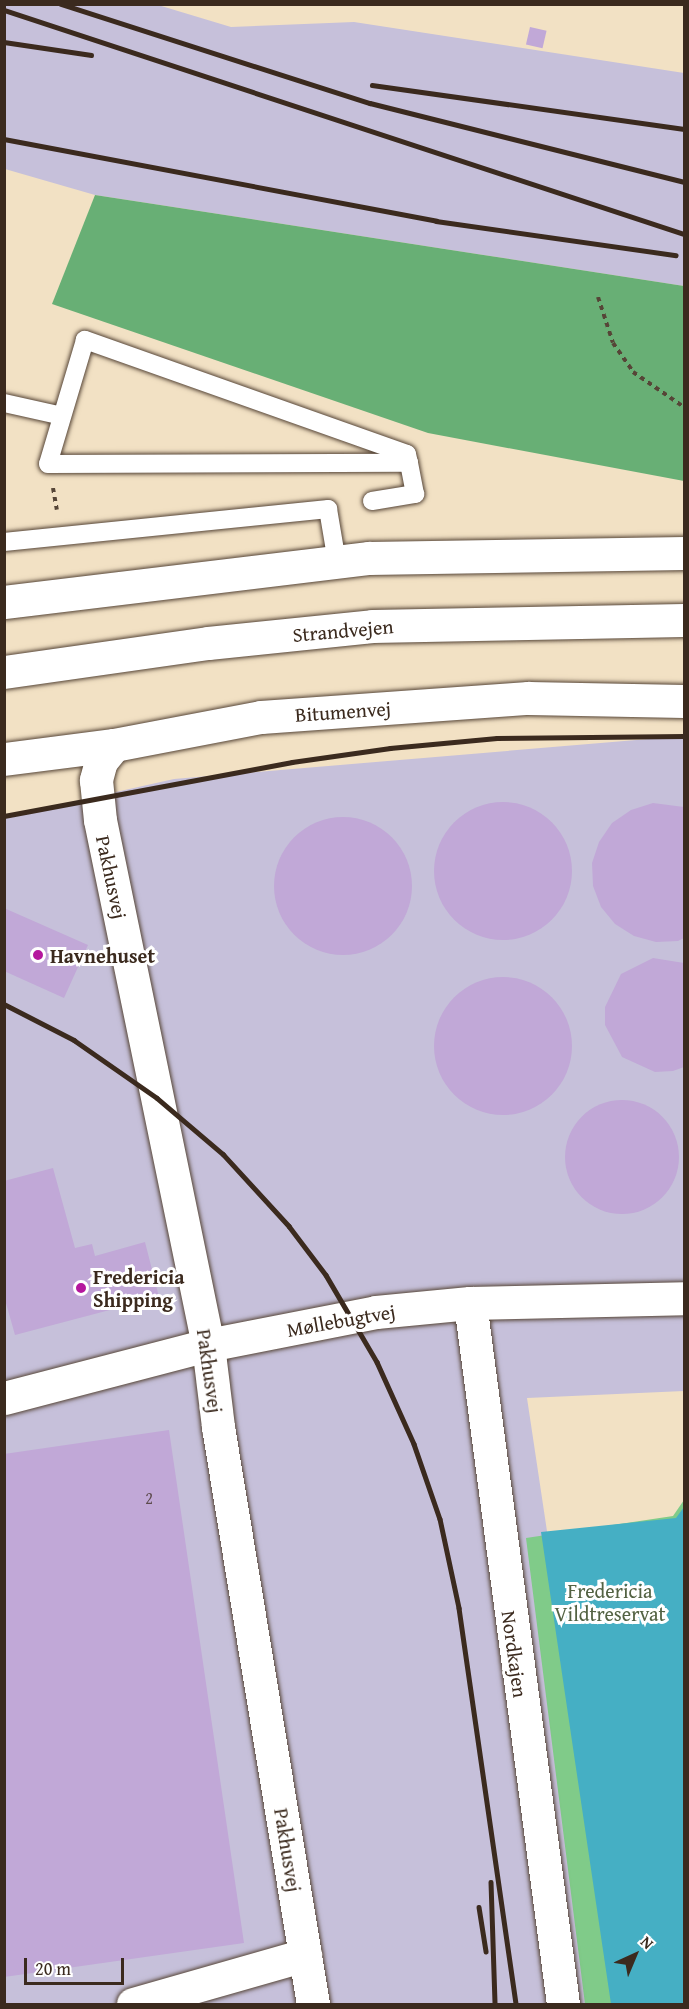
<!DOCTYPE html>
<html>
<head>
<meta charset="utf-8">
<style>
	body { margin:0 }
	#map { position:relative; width:689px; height:2009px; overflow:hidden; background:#f2e1c4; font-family:"Gentium Book Plus",serif }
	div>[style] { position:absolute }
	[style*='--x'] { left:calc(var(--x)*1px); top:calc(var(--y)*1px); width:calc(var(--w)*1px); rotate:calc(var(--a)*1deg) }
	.industrial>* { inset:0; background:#c6c0da }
	.green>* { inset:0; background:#80cb89 }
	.forest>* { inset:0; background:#68af75 }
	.water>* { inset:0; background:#45afc4 }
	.building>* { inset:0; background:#c1a8d7; transform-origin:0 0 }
	.round { border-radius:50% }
	.path>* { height:4px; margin-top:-2px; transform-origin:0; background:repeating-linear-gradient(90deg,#564537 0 4.5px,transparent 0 9px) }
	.roads { filter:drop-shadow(0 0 2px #564537) drop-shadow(0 0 2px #564537) }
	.service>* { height:18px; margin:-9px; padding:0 9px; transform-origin:9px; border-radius:9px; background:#fff }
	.minor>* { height:33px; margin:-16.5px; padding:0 16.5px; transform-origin:16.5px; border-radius:16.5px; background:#fff }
	.tertiary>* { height:33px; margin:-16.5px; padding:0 16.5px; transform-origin:16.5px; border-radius:16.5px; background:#fff }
	.rail>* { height:4.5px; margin:-2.25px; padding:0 2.25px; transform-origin:2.25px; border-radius:2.25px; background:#3b2a1e }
	.dots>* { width:16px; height:16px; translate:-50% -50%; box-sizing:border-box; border:3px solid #fff; border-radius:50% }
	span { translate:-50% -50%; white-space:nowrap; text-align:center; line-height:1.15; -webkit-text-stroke:6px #fff; paint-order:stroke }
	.number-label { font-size:16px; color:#5c4a4c }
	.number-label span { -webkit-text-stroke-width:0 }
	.street-label { font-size:20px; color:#3b2a1e }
	.poi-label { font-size:20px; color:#3b2a1e; font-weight:700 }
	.left { translate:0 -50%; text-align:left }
	.park-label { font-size:20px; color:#536243 }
	.frame { position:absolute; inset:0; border:6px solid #3b2a1e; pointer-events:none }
	.north { position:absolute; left:605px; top:1925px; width:60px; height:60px; -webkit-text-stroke:4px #fff; paint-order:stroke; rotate:44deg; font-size:16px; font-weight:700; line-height:24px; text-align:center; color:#3b2a1e }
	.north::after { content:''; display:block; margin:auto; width:21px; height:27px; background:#3b2a1e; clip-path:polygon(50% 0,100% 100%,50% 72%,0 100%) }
	.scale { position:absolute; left:24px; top:1958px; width:100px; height:27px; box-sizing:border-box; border:3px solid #3b2a1e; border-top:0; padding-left:8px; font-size:18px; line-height:21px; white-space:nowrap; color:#3b2a1e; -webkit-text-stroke:4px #fff; paint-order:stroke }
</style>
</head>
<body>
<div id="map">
	<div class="industrial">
		<i style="clip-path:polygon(4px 5px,158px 5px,231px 27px,354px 22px,684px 73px,684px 286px,95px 195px,5px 169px)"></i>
		<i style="clip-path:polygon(684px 736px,684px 1391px,527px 1398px,618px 2004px,5px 2004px,4px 817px,174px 779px)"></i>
	</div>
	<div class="green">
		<i style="clip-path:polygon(684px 1500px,684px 2004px,585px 2004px,526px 1538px,673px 1516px)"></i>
	</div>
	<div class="forest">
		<i style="clip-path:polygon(95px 195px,684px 286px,684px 481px,428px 433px,52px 304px)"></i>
	</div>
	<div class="water">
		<i style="clip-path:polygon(684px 1507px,684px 2004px,611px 2004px,541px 1532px,676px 1518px)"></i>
	</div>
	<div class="building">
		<i style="left:530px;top:27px;width:17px;height:18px;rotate:13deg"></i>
		<i class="round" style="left:434px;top:802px;width:138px;height:138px"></i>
		<i style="clip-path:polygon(653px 803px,684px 807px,684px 938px,678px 941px,656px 942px,634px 936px,615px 924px,601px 907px,593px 886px,592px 863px,599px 842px,612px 823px,631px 810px)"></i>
		<i class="round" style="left:274px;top:817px;width:138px;height:138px"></i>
		<i style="clip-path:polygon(4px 908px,88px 945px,64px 998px,4px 971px)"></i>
		<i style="clip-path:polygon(653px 958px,684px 963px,684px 1067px,673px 1071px,655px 1072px,622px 1057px,605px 1025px,605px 1007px,621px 974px)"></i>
		<i class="round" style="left:434px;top:977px;width:138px;height:138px"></i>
		<i class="round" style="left:565px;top:1100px;width:114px;height:114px"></i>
		<i style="clip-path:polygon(53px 1168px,75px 1248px,92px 1244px,95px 1256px,145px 1242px,159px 1297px,15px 1335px,4px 1296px,4px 1181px)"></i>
		<i style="clip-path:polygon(169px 1430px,244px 1943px,4px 1977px,4px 1454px)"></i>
	</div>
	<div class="path">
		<i style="--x:598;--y:297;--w:48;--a:71.9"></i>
		<i style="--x:613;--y:343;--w:35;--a:55"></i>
		<i style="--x:633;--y:372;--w:62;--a:34.5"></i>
		<i style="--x:53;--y:488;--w:22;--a:80"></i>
	</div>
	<div class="roads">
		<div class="service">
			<i style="--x:4;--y:403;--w:59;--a:12.6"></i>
			<i style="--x:372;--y:501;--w:44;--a:-9.2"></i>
			<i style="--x:415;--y:494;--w:32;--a:-101"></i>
			<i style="--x:409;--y:463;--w:9;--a:-103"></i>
			<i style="--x:407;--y:454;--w:342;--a:-160.5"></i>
			<i style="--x:85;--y:340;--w:129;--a:106.6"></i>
			<i style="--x:48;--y:464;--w:361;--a:-0.2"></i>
			<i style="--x:4;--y:542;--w:326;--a:-5.8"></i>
			<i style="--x:328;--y:509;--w:54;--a:80.4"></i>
		</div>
		<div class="minor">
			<i style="--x:114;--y:745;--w:21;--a:129"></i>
			<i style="--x:101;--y:761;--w:20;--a:105"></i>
			<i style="--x:96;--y:780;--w:40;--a:84.3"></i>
			<i style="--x:100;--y:820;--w:536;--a:78.38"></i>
			<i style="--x:208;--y:1345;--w:83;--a:83"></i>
			<i style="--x:218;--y:1427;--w:585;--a:80.65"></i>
			<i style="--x:4;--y:759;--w:111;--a:-7.3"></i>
			<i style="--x:114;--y:745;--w:150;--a:-10.8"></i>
			<i style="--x:261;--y:717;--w:268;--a:-4.1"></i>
			<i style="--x:528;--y:698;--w:156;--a:1.1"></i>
			<i style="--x:470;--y:1303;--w:707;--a:82.44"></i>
			<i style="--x:4;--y:1398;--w:211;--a:-14.6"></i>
			<i style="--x:208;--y:1345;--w:171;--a:-11.1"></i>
			<i style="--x:376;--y:1312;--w:94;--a:-5.5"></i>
			<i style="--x:470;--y:1303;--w:214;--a:-1.3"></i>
			<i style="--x:133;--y:2004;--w:179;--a:-15.9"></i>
		</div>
		<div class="tertiary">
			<i style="--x:4;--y:602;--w:368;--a:-6.9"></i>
			<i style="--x:369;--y:558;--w:315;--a:-0.9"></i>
			<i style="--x:4;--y:672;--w:206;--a:-8.1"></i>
			<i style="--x:208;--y:643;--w:165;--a:-5.9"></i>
			<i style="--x:372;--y:626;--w:312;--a:-1.1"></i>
		</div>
	</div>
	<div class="rail">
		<i style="--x:61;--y:4;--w:324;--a:17.8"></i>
		<i style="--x:370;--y:103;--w:324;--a:14.1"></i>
		<i style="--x:4;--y:10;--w:716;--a:18.23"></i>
		<i style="--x:4;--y:42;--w:88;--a:8.5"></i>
		<i style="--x:372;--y:85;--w:315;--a:8"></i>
		<i style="--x:4;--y:139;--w:440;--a:10.7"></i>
		<i style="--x:436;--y:221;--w:242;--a:8.1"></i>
		<i style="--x:4;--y:816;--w:293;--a:-10.6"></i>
		<i style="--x:292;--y:762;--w:99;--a:-8.1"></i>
		<i style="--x:390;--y:748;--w:107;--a:-5.3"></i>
		<i style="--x:497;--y:738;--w:187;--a:-0.6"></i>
		<i style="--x:4;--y:1004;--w:79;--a:27.2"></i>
		<i style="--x:74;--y:1040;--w:101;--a:34.9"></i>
		<i style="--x:157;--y:1098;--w:87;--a:40.3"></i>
		<i style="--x:223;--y:1154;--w:98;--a:47.5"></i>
		<i style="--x:289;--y:1226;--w:61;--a:52.9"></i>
		<i style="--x:326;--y:1275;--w:101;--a:59.6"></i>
		<i style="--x:377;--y:1362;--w:90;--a:65.7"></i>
		<i style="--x:414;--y:1444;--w:79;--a:70.9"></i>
		<i style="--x:440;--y:1519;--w:91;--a:77.9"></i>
		<i style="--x:459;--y:1608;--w:400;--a:81.8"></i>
		<i style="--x:491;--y:1882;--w:122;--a:88.1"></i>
		<i style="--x:479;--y:1907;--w:45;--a:81"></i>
	</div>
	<div class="dots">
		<i style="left:38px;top:955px;background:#b5179e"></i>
		<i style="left:81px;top:1288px;background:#b5179e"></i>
	</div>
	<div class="number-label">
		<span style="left:149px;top:1498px">2</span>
	</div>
	<div class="street-label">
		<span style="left:343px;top:630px;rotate:-5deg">Strandvejen</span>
		<span style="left:343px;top:711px;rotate:-4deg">Bitumenvej</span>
		<span style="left:112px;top:877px;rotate:78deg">Pakhusvej</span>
		<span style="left:341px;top:1320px;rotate:-10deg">Møllebugtvej</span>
		<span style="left:210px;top:1371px;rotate:82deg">Pakhusvej</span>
		<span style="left:515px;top:1654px;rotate:82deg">Nordkajen</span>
		<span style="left:288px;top:1850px;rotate:81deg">Pakhusvej</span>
	</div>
	<div class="poi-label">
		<span class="left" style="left:50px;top:955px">Havnehuset</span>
		<span class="left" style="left:93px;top:1288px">Fredericia<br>Shipping</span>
	</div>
	<div class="park-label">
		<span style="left:610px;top:1602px">Fredericia<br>Vildtreservat</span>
	</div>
	<div class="frame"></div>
	<div class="north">N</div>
	<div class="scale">20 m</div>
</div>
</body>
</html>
